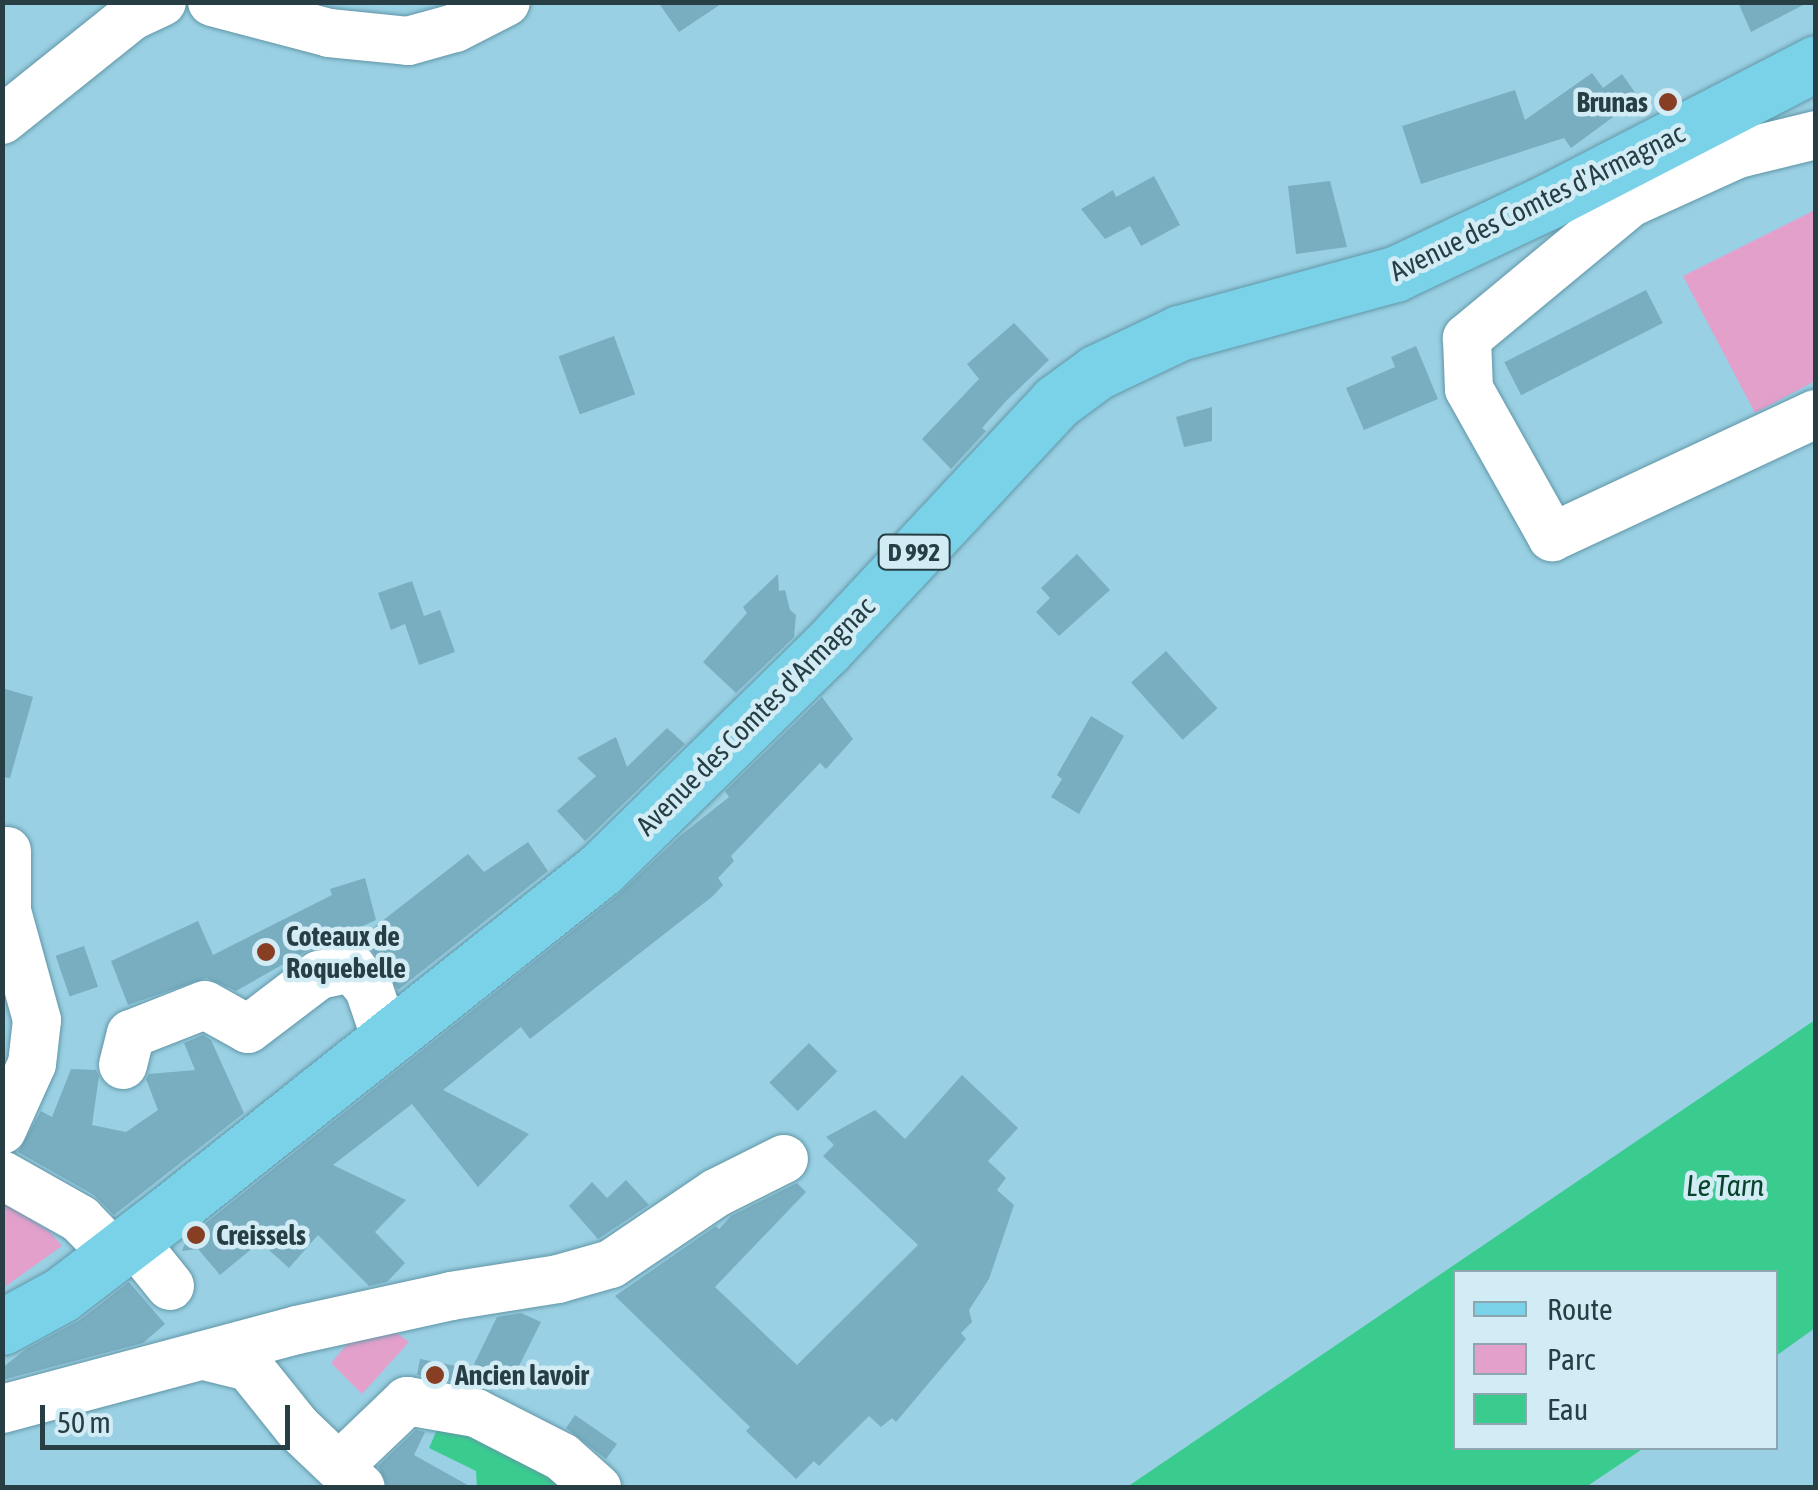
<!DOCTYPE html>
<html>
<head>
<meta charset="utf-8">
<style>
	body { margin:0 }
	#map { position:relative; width:1818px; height:1490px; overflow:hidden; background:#9ad0e3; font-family:"Asap Condensed",sans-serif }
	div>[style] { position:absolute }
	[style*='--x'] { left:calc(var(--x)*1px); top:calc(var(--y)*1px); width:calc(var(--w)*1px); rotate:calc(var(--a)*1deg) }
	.green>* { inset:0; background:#e2a0cb }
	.water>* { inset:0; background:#3acc8f }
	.building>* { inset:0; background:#79aec0; transform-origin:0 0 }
	.roads { filter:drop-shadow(0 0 2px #6196a7) drop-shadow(0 0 2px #6196a7) }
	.minor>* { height:48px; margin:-24px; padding:0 24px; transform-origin:24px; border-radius:24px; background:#fff }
	.major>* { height:55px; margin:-27.5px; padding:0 27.5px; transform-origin:27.5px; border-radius:27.5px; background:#7ad2e8 }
	.dots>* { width:28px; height:28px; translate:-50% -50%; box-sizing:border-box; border:5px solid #d2ecf6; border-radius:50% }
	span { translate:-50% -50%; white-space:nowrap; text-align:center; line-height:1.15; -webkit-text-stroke:9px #d2ecf6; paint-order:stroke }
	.shield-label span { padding:2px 8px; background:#d2ecf6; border:2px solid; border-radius:8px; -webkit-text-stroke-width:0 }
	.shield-label { font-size:25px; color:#273e45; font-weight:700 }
	.poi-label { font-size:28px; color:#273e45; font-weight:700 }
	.right { translate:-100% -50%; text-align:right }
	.left { translate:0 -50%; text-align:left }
	.street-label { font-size:28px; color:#273e45 }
	.water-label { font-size:30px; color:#08442c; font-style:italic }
	.frame { position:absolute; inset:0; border:5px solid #273e45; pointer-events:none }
	.legend { position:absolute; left:1453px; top:1270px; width:325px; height:180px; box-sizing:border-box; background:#d2ecf6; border:2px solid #8ea6af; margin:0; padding:12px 18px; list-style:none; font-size:30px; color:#273e45 }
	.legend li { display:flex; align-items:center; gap:20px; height:50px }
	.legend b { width:50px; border:2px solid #8ea6af }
	.scale { position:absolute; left:40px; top:1405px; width:250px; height:45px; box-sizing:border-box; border:5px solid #273e45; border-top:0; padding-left:12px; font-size:30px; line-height:35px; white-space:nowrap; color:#273e45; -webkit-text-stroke:8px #d2ecf6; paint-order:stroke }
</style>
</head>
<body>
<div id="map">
	<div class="green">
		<i style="clip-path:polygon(1815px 210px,1815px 381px,1755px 413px,1683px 276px)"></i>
		<i style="clip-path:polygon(2px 1201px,50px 1232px,62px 1246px,3px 1288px)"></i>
		<i style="clip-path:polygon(390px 1328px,409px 1342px,362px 1394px,331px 1363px,356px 1334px)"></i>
	</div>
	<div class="water">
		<i style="clip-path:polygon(1815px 1020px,1815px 1328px,1776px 1356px,1776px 1272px,1456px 1272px,1456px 1448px,1644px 1448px,1586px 1487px,1127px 1487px)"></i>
		<i style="clip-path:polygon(443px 1416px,581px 1487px,477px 1487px,476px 1471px,429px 1448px)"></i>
	</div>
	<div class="building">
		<i style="clip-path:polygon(658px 2px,724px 2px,679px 32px)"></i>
		<i style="clip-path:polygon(1738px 2px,1809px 2px,1751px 32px)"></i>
		<i style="clip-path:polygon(1592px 73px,1603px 88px,1622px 74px,1639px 98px,1571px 148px,1564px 138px,1421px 184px,1402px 126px,1515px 90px,1525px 120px)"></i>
		<i style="clip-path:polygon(1154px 176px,1180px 225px,1141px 246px,1130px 226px,1105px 239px,1081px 209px,1113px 190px,1116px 197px)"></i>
		<i style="clip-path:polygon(1330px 181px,1347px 247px,1296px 254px,1288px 186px)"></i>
		<i style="left:1646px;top:290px;width:37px;height:159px;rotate:63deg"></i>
		<i style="clip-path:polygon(1014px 323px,1049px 360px,1007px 400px,982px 428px,986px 431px,951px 469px,922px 439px,979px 379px,967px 364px)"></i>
		<i style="left:614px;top:336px;width:62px;height:59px;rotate:70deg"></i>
		<i style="clip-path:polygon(1416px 346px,1438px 399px,1364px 430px,1346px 388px,1395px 367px,1391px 357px)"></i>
		<i style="clip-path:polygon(1212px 407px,1212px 441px,1184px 447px,1176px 417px)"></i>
		<i style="clip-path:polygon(1077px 554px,1110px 590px,1059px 636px,1036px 612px,1050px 598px,1041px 588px)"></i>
		<i style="clip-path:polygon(778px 574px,779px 591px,785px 590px,790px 610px,796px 615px,794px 637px,736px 693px,703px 662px,747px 613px,743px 607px)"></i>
		<i style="clip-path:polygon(412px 581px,424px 616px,440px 610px,455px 652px,419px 665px,405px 624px,391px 630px,378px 593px)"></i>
		<i style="left:1166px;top:651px;width:77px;height:47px;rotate:48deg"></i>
		<i style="clip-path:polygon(2px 688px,33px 697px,10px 778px,2px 777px)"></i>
		<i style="clip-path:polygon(822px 697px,853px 739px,826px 769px,820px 763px,731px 856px,734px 861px,718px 878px,723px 885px,713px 896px,530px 1039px,521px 1027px,443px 1090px,529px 1134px,478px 1187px,412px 1104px,333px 1165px,406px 1200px,375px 1232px,405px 1263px,387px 1282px,369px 1286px,318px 1235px,289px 1268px,260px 1242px,220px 1275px,198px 1249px,182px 1251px,187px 1238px,620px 893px,680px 836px,729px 797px,725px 791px)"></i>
		<i style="clip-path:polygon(1091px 716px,1124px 736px,1079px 814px,1051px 797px,1062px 779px,1057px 775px)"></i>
		<i style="clip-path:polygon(667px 728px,685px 744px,585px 841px,557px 811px,596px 776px,577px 758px,616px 737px,627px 767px)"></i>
		<i style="clip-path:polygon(528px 842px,548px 871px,398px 990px,363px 936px,468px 854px,484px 872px)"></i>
		<i style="clip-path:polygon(365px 878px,376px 920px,303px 953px,236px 991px,206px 978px,128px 1005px,111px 961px,198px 921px,213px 955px,332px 895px,330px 889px)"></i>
		<i style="left:84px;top:946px;width:43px;height:30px;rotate:71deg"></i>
		<i style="clip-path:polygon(203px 1035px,211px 1040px,244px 1113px,114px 1215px,94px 1195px,18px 1152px,41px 1111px,52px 1117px,71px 1069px,96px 1070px,99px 1076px,92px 1125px,126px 1132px,158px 1110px,146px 1079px,149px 1074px,195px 1070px,184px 1043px)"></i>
		<i style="left:809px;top:1043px;width:40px;height:56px;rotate:45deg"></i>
		<i style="clip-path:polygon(962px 1075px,1018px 1128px,988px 1161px,1006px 1178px,997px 1190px,1014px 1205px,989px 1279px,969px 1310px,972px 1322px,961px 1333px,966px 1339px,896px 1422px,892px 1418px,881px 1427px,869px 1416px,819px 1466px,814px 1461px,796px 1479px,746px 1431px,750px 1427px,615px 1296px,716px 1226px,719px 1229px,731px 1216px,797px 1183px,806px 1192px,715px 1287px,797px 1365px,918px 1245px,823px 1156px,834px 1145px,826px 1137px,875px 1110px,905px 1139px)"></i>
		<i style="clip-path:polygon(626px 1180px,649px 1205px,598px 1239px,569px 1206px,592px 1182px,607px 1198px)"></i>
		<i style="clip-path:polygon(129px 1282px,165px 1324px,143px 1343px,2px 1380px,2px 1368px,26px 1349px,80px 1320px)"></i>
		<i style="clip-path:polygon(521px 1313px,541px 1322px,519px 1366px,491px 1372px,474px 1364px,497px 1317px)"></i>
		<i style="left:420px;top:1359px;width:36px;height:16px;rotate:11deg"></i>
		<i style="clip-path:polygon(575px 1415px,617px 1444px,606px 1459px,566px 1428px)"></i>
		<i style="clip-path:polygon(416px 1430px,425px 1432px,414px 1455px,473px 1488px,388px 1488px,378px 1466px)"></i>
	</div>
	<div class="roads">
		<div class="minor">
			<i style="--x:212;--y:2;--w:121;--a:14.8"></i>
			<i style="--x:329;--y:33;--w:79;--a:5.8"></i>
			<i style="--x:408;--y:41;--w:49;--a:-15.5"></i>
			<i style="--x:455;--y:28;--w:57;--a:-27"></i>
			<i style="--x:2;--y:120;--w:166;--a:-38.7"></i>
			<i style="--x:132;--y:16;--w:33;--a:-25"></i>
			<i style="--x:1816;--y:135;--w:80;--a:166.3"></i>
			<i style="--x:1738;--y:154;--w:119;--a:155.6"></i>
			<i style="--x:1630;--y:203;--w:212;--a:140.4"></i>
			<i style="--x:1467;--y:338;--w:51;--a:87.8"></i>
			<i style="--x:1469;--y:389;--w:170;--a:60.7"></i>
			<i style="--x:1552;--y:537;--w:291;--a:-25"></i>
			<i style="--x:123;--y:1065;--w:32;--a:-76"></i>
			<i style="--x:131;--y:1034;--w:79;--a:-21.4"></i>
			<i style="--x:205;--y:1005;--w:49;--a:29.2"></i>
			<i style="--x:248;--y:1029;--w:89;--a:-37.3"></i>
			<i style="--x:319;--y:975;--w:34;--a:-12"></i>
			<i style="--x:352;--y:968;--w:27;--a:51"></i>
			<i style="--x:369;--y:989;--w:53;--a:71.2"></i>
			<i style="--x:2;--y:1130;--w:72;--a:-65.6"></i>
			<i style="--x:32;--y:1064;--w:44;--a:-83.5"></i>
			<i style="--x:37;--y:1020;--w:113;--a:-105.4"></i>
			<i style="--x:7;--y:911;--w:60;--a:-90"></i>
			<i style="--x:2;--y:1175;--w:90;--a:29.4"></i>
			<i style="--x:80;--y:1219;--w:49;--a:45.8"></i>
			<i style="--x:133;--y:1240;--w:59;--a:51.2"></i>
			<i style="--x:204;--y:1356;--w:46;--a:13.7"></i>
			<i style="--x:249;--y:1367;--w:77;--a:51.3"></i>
			<i style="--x:297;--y:1427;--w:88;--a:43.6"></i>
			<i style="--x:2;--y:1409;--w:305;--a:-15"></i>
			<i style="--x:297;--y:1330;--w:158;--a:-12.4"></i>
			<i style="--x:451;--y:1296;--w:108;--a:-9"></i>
			<i style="--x:558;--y:1279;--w:55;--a:-15.8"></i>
			<i style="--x:611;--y:1264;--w:127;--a:-34.1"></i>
			<i style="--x:716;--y:1193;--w:76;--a:-26.6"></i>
			<i style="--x:339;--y:1466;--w:94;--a:-43.7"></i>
			<i style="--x:407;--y:1401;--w:70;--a:9.9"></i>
			<i style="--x:476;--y:1413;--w:97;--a:27.1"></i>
			<i style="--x:562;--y:1457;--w:47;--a:41.5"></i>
		</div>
		<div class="major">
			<i style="--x:2;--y:1327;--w:67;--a:-28.5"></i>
			<i style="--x:61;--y:1295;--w:135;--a:-37.5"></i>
			<i style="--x:168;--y:1213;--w:553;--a:-38.47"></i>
			<i style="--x:601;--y:869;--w:313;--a:-44.4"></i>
			<i style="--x:825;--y:650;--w:339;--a:-47"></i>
			<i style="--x:1056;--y:402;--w:51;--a:-36.2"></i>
			<i style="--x:1097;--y:372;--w:91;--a:-25.4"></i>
			<i style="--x:1179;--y:333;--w:224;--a:-15.3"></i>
			<i style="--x:1395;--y:274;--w:168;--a:-25.3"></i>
			<i style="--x:1547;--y:202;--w:303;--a:-27.3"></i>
		</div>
	</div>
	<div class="dots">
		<i style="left:1668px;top:102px;background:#873e22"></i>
		<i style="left:266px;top:952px;background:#873e22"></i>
		<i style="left:196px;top:1235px;background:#873e22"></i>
		<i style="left:435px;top:1375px;background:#873e22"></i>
	</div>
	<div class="shield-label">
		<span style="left:914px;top:552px">D 992</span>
	</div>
	<div class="poi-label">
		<span class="right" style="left:1648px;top:102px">Brunas</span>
		<span class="left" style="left:286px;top:952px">Coteaux de<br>Roquebelle</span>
		<span class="left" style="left:216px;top:1235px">Creissels</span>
		<span class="left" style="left:455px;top:1375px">Ancien lavoir</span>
	</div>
	<div class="street-label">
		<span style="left:1537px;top:202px;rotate:-26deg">Avenue des Comtes d'Armagnac</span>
		<span style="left:755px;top:716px;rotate:-45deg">Avenue des Comtes d'Armagnac</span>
	</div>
	<div class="water-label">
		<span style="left:1725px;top:1185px">Le Tarn</span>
	</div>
	<div class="frame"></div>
	<ul class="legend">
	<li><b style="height:12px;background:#7ad2e8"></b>Route</li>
	<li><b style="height:28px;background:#e2a0cb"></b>Parc</li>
	<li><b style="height:28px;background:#3acc8f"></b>Eau</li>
	</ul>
	<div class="scale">50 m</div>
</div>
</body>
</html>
